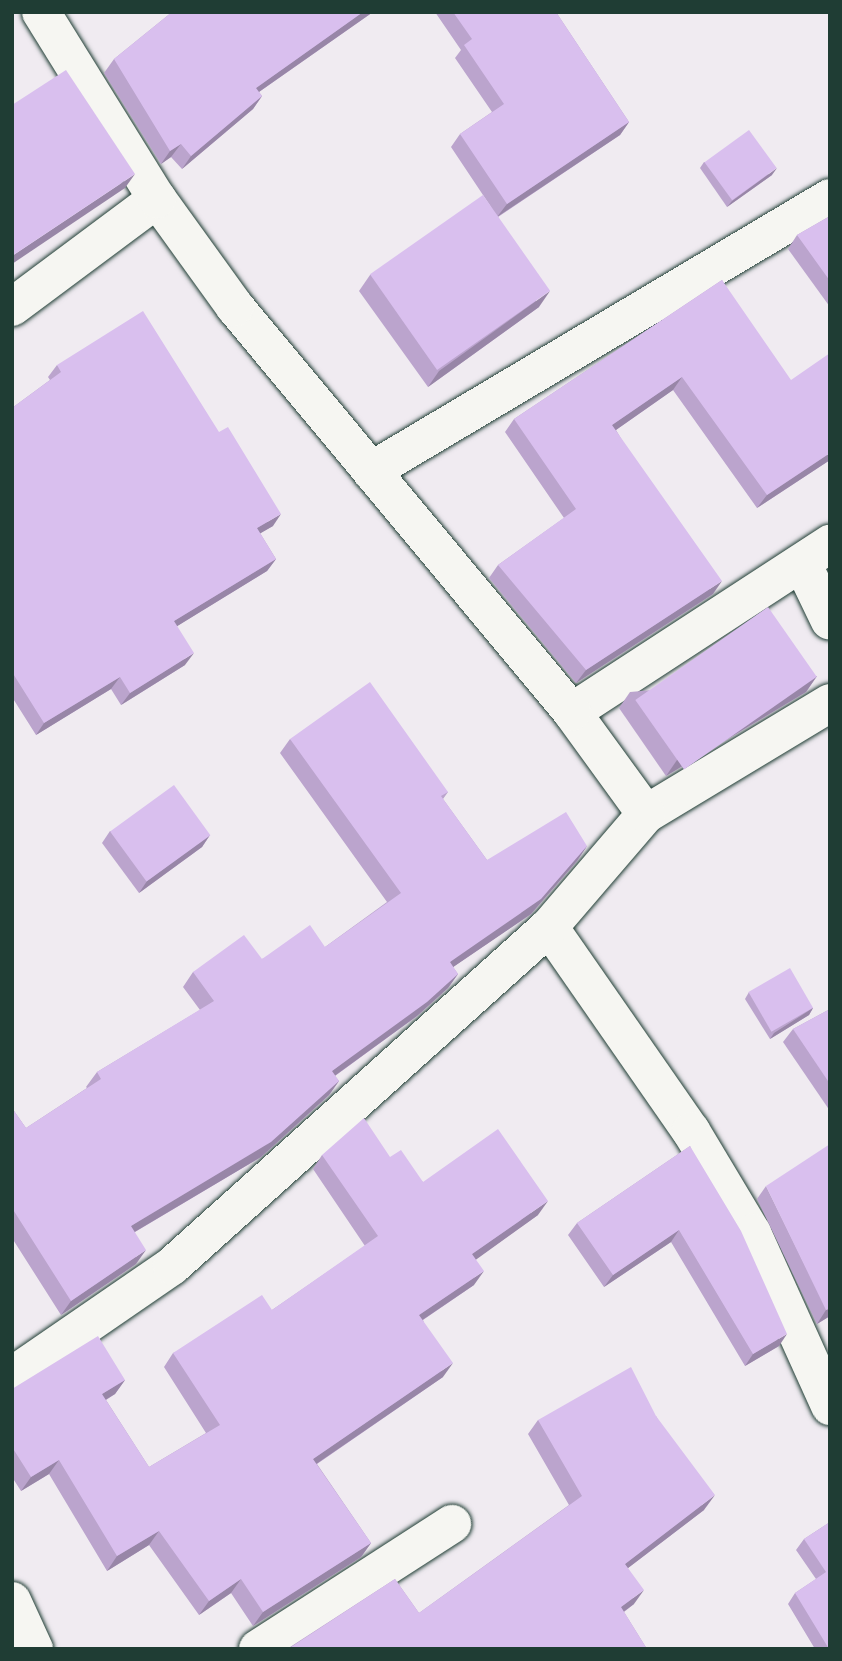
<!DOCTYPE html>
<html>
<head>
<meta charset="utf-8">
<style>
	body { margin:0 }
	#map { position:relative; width:842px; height:1661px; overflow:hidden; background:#f0ebf1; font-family:"Indie Flower",sans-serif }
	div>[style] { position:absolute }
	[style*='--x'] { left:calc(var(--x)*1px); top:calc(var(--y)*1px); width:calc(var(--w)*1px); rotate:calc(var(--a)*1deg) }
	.roads { filter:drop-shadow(0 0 2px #1f3d34) drop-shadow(0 0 2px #1f3d34) }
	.minor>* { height:38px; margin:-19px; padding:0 19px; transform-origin:19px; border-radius:19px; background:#f6f6f2 }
	.wall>* { inset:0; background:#bba4cd }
	.shaded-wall>* { inset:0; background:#9886a7 }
	.building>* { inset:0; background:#d9bfee; transform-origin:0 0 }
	span { translate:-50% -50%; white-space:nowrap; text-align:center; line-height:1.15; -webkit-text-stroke:7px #f6f6f2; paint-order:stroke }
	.frame { position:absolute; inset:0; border:14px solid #1f3d34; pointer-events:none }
</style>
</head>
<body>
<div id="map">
	<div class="roads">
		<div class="minor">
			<i style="--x:12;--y:307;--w:181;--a:-36.7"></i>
			<i style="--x:371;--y:471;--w:534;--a:-30.74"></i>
			<i style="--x:802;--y:563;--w:64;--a:64.2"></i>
			<i style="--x:572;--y:712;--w:308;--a:-33.1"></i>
			<i style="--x:646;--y:814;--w:215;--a:-31.1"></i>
			<i style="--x:549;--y:927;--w:249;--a:55.2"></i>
			<i style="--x:691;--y:1131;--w:119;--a:59.1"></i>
			<i style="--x:752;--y:1233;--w:190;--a:65.7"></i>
			<i style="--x:12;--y:1376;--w:194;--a:-34.5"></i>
			<i style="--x:172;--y:1266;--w:507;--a:-41.96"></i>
			<i style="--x:549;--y:927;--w:149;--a:-49.4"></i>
			<i style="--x:646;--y:814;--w:126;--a:-126"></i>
			<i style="--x:572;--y:712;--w:527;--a:-129.76"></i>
			<i style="--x:235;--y:307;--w:133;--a:-125.8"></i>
			<i style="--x:157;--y:199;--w:220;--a:-121.8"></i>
			<i style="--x:12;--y:1601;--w:53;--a:65.4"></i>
			<i style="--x:258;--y:1649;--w:231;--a:-32.8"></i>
		</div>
	</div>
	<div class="wall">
		<i style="clip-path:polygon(172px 12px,373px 12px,259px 92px,262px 96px,253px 109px,182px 169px,171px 157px,161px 164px,104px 73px,114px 59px)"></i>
		<i style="clip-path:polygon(435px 12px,556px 12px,629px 122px,620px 135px,498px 217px,539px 307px,428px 387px,359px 291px,370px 275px,491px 207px,451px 147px,460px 134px,492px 112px,455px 58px,461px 50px)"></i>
		<i style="clip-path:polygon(704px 162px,772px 175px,727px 207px,700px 168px)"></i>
		<i style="clip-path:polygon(830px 216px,830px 307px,788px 249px,797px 235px)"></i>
		<i style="clip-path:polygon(722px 280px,830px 460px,757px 508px,673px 390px,616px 430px,713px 594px,576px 683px,489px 578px,498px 565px,564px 518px,505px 432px,514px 419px)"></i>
		<i style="clip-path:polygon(57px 365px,273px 526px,260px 533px,276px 559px,267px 571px,177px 626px,185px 665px,121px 705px,111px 689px,36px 735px,12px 697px,12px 408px,50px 380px,48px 377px)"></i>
		<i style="clip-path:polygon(817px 676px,806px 692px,666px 776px,619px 708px,630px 692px)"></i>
		<i style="clip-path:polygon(290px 739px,448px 792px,443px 799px,487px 860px,587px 846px,577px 861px,531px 914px,453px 967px,458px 974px,448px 988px,417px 1016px,335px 1076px,339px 1081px,329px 1095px,261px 1157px,135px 1232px,136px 1264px,61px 1315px,12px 1238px,12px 1108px,26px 1128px,87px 1088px,86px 1087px,97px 1072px,200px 1010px,183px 987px,193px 972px,325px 947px,387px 902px,280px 753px)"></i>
		<i style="clip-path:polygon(110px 831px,210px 835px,202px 847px,139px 893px,102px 843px)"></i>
		<i style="clip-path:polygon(749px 992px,813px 1008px,809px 1015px,770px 1039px,745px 999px)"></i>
		<i style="clip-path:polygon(830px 1009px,830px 1111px,783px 1042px,793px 1029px)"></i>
		<i style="clip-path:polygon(690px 1146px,779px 1346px,745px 1366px,671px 1242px,604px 1287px,568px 1235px,577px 1223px)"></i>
		<i style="clip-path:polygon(322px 1155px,390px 1157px,423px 1182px,538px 1215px,476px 1259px,474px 1285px,423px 1320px,443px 1377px,317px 1464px,371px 1543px,361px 1557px,253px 1626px,231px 1593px,199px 1615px,149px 1545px,107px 1571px,49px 1474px,21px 1491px,12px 1477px,12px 1389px,125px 1380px,115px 1394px,106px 1400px,149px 1467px,206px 1433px,164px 1367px,173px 1353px,272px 1310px,365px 1246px,313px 1169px)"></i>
		<i style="clip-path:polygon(766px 1186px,830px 1316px,817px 1324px,757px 1199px)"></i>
		<i style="clip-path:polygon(656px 1416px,704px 1510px,628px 1568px,634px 1604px,624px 1612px,647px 1649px,287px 1649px,395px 1579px,419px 1613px,569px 1505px,528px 1434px,538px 1420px)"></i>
		<i style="clip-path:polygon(830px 1522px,830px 1649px,815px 1649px,788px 1604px,795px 1593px,816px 1579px,796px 1550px,804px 1539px)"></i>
	</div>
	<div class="shaded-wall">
		<i style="clip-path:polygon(363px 12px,373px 12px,246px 101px,256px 88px)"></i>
		<i style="clip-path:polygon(262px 96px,253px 109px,182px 169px,191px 156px)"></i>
		<i style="clip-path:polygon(629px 122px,620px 135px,497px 217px,507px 204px)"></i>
		<i style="clip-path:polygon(181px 144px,171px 157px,161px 164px,170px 151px)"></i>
		<i style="clip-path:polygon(777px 168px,772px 175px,727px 207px,732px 201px)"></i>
		<i style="clip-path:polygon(135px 174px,125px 188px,12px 264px,12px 256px)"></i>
		<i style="clip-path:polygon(550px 291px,539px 307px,428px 387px,439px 371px)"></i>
		<i style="clip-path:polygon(682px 377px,673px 390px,603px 439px,612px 425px)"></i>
		<i style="clip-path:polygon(830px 453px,830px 460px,757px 508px,767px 495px)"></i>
		<i style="clip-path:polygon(281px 514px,273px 526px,249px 540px,257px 528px)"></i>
		<i style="clip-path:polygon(276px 559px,267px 571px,166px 633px,174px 621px)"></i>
		<i style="clip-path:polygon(722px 581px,713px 594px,576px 683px,586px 670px)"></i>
		<i style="clip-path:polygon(194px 653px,185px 665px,121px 705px,130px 693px)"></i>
		<i style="clip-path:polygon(817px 676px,806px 692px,666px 776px,677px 760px)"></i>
		<i style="clip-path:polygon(120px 677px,111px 689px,36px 735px,44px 723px)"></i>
		<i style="clip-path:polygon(210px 835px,202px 847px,139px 893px,147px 881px)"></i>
		<i style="clip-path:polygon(587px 846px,577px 861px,531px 914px,440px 976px,450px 962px)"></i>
		<i style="clip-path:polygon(458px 974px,448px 988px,417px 1016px,322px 1085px,332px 1071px)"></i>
		<i style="clip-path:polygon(813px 1008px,809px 1015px,770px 1039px,774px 1033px)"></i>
		<i style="clip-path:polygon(339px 1081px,329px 1095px,261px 1157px,121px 1240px,131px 1226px)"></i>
		<i style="clip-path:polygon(548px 1201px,538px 1215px,463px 1269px,472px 1254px)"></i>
		<i style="clip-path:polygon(679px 1230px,671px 1242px,604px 1287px,613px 1275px)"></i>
		<i style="clip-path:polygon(146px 1250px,136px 1264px,61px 1315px,71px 1301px)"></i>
		<i style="clip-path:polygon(484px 1271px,474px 1285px,409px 1329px,419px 1315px)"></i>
		<i style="clip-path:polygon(830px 1308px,830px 1316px,817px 1324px,826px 1310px)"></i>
		<i style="clip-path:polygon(787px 1334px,779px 1346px,745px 1366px,753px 1354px)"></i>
		<i style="clip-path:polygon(453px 1363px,443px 1377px,303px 1473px,313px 1459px)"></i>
		<i style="clip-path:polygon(125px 1380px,115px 1394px,92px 1408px,102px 1394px)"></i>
		<i style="clip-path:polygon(59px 1460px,49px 1474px,21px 1491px,31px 1477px)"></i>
		<i style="clip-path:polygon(715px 1495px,704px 1510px,615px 1578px,625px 1564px)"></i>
		<i style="clip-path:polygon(159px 1531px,149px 1545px,107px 1571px,117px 1556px)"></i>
		<i style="clip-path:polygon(371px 1543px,361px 1557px,253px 1626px,263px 1612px)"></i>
		<i style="clip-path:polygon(241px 1579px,231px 1593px,199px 1615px,209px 1601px)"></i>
		<i style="clip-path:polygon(644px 1590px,634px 1604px,611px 1621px,621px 1607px)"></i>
	</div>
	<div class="building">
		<i style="clip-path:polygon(172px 12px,363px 12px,256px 88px,262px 96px,191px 156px,181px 144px,170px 151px,114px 59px)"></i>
		<i style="clip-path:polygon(453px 12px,556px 12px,629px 122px,507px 204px,460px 134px,504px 104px,464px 45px,472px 39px)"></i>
		<i style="clip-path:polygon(66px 70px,135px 174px,12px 256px,12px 105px)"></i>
		<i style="left:749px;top:130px;width:47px;height:55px;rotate:54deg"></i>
		<i style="left:483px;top:195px;width:117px;height:138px;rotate:55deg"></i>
		<i style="clip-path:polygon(830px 216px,830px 281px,797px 235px)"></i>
		<i style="clip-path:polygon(722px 280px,791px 380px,830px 353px,830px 453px,767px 495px,682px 377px,612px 425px,722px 581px,586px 670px,498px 565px,576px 509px,514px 419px)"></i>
		<i style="clip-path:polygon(143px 311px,219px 432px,228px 427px,281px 514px,257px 528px,276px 559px,174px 621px,194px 653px,130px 693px,120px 677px,44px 723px,12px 672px,12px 408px,61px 372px,57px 365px)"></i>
		<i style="left:768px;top:607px;width:85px;height:162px;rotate:55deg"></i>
		<i style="clip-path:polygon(370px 682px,448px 792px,441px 796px,487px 860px,566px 812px,587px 846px,541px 899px,450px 962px,458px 974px,427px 1002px,332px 1071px,339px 1081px,271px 1142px,131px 1226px,146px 1250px,71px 1301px,12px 1208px,12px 1108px,26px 1128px,101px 1079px,97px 1072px,214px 1001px,193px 972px,244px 935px,262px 959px,310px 925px,325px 947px,401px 893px,290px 739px)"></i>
		<i style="left:174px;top:785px;width:62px;height:79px;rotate:54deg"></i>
		<i style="left:790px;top:968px;width:46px;height:48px;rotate:60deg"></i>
		<i style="clip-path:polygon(830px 1009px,830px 1084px,793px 1029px)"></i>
		<i style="clip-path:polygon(364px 1118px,390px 1157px,401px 1150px,423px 1182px,498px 1129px,548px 1201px,472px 1254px,484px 1271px,419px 1315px,453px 1363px,313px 1459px,371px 1543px,263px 1612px,241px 1579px,209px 1601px,159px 1531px,117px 1556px,59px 1460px,31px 1477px,12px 1447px,12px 1389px,98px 1336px,125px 1380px,102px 1394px,149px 1467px,220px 1425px,173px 1353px,262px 1295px,272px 1310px,378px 1236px,322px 1155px)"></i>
		<i style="clip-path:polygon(830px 1144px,830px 1308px,826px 1310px,766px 1186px)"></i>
		<i style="clip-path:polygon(690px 1146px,741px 1231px,787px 1334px,753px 1354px,679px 1230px,613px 1275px,577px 1223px)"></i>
		<i style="clip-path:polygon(631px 1367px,656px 1416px,715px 1495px,625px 1564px,644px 1590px,621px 1607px,647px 1649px,288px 1649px,395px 1579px,419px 1613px,582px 1496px,538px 1420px)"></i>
		<i style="clip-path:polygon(830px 1522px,830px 1649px,829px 1649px,795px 1593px,826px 1572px,804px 1539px)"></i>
	</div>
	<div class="frame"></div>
</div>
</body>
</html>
